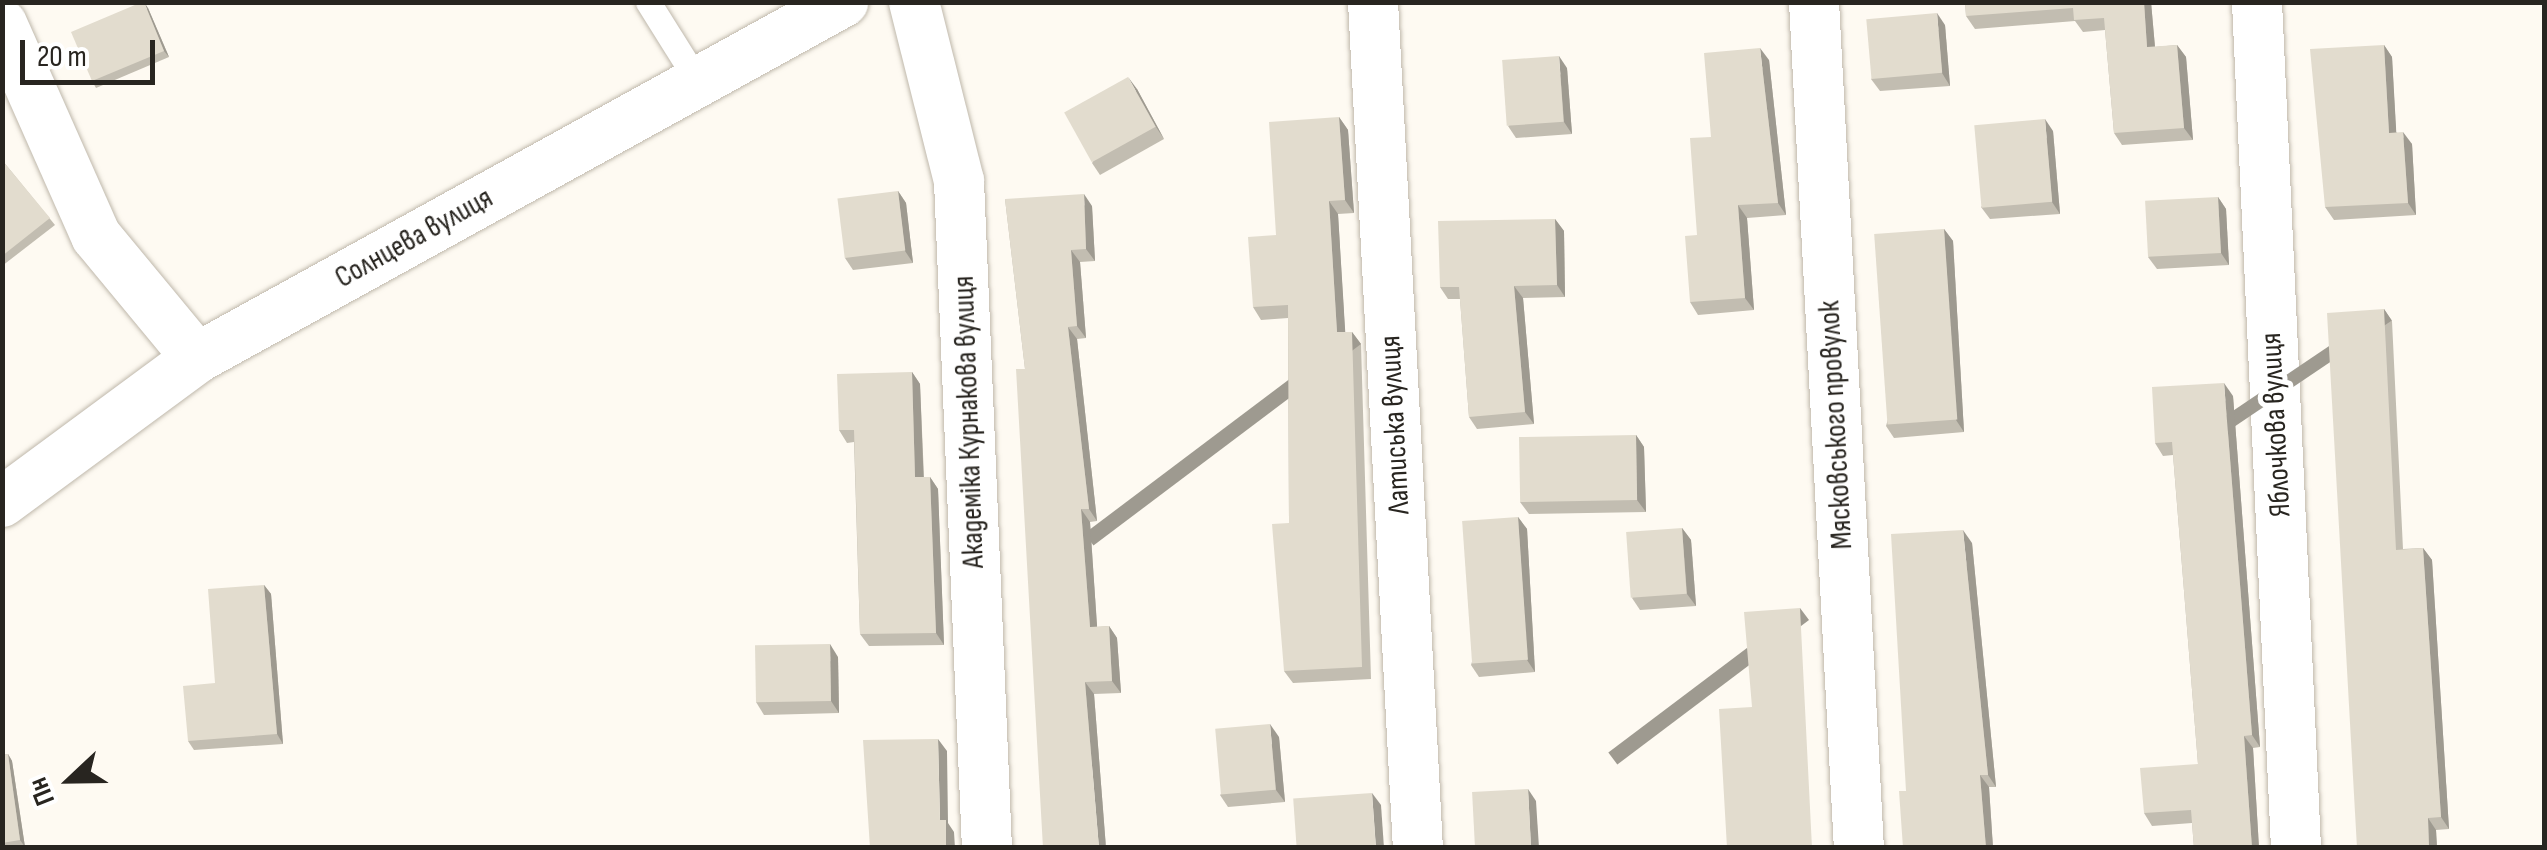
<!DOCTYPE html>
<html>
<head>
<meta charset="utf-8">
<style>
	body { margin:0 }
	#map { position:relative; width:2547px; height:850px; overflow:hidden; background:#fefaf2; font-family:"Sofia Sans Condensed",sans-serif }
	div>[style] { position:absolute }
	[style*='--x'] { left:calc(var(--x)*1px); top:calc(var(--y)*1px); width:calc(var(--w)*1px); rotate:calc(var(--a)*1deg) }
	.roads { filter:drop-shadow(0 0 2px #bfb8ab) drop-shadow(0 0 2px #bfb8ab) }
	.service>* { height:25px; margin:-12.5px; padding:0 12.5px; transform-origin:12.5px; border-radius:12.5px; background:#fff }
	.minor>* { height:50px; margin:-25px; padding:0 25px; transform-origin:25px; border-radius:25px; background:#fff }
	.wall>* { inset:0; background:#c2bdb1 }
	.shaded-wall>* { inset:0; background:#9e9a90; transform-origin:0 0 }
	.building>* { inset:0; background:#e2dcce; transform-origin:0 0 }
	span { translate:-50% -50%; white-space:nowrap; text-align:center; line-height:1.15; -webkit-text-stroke:10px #fff; paint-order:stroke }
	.street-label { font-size:30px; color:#282520 }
	.frame { position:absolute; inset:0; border:5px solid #282520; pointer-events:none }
	.north { position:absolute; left:20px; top:730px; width:100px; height:100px; -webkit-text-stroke:8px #fff; paint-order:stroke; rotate:248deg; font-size:28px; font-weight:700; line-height:40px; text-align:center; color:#282520 }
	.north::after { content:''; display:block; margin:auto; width:35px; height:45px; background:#282520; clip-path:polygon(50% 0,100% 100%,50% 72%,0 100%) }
	.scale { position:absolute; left:20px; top:40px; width:135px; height:45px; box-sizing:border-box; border:5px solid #282520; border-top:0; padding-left:12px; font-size:30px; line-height:35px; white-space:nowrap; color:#282520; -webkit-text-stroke:8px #fff; paint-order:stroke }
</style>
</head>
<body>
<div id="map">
	<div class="roads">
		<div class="service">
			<i style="--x:648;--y:2;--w:92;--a:57.9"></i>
		</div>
		<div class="minor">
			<i style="--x:914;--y:2;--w:185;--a:75.9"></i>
			<i style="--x:959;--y:181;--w:668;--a:87.6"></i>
			<i style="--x:1373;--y:2;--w:847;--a:86.96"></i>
			<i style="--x:1814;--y:2;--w:847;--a:86.96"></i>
			<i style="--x:2257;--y:2;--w:847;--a:87.36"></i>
			<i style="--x:2;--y:24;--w:232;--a:66.1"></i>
			<i style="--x:96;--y:236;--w:158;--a:50.4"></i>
			<i style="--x:2;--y:502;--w:242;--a:-36.4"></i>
			<i style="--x:197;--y:358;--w:738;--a:-28.86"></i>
		</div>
	</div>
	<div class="wall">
		<i style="clip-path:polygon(1965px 2px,2151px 2px,2155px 47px,2177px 45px,2186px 57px,2193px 140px,2122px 145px,2114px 133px,2105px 30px,2083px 32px,2075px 21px,1975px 29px,1966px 16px)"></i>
		<i style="clip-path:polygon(148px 8px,169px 57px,96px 88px,92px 81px)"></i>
		<i style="clip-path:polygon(1945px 25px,1950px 86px,1880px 91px,1871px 79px)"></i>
		<i style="clip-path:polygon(2384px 45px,2392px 57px,2396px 132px,2412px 144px,2416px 215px,2334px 220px,2325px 207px)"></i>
		<i style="clip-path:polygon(1769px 60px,1786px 215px,1747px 218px,1754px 310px,1698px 315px,1690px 302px,1697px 235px,1711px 137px)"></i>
		<i style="clip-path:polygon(1567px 68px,1572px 134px,1516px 138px,1508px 126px)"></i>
		<i style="clip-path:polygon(1137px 89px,1164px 139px,1100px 175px,1092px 163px)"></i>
		<i style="clip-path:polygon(1339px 117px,1348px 130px,1354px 213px,1338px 214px,1345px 332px,1352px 332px,1361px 344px,1371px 679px,1293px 683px,1284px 671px,1289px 523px,1288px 318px,1261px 320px,1253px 307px,1276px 235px)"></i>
		<i style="clip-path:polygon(2053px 131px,2060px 214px,1990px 219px,1981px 207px)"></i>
		<i style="clip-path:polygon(2px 160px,55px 225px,2px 266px)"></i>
		<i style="clip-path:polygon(898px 191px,906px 203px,913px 263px,853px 270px,845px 258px)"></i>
		<i style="clip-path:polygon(2218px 197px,2226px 209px,2229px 265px,2157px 269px,2148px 257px)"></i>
		<i style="clip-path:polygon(1005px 199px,1092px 206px,1095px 261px,1080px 262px,1086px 338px,1077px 339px,1097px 521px,1090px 522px,1097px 627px,1109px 626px,1117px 638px,1121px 693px,1094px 694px,1106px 848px,1025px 369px)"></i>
		<i style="clip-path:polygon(1555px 219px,1564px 231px,1565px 297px,1523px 298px,1534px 424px,1477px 429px,1469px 417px,1460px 299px,1448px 299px,1440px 287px)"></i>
		<i style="clip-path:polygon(1944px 229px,1953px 241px,1964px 432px,1894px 438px,1886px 426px)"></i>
		<i style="clip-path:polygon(2384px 309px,2392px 321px,2403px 549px,2423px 548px,2432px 560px,2449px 829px,2436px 830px,2437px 848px,2357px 848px)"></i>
		<i style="clip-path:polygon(912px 372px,920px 384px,924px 477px,930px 477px,938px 489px,944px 645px,869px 646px,860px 634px,854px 442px,847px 443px,839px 430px)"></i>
		<i style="clip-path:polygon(2233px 396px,2260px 747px,2253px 748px,2259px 848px,2194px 848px,2192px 823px,2152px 826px,2144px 813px,2198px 764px,2173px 455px,2163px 456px,2155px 443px)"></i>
		<i style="clip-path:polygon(1636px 435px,1644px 447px,1646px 512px,1529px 514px,1520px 502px)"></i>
		<i style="clip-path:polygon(1518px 517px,1527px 529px,1535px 672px,1479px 677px,1471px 665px)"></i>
		<i style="clip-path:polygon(1682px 528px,1691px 540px,1696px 606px,1640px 610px,1632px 598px)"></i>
		<i style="clip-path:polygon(1972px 543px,1996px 787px,1989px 787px,1993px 848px,1903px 848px,1906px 791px)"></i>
		<i style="clip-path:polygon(264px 585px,271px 594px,283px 744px,194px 750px,188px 741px)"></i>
		<i style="clip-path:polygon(838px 657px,839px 713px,764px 715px,756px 702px)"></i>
		<i style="clip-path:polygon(1279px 737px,1285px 802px,1228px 807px,1220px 795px)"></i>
		<i style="clip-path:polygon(8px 754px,12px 761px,25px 847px,2px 848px,2px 755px)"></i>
	</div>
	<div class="shaded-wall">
		<i style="clip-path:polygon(144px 2px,148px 8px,169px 57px,164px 51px)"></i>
		<i style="clip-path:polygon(2144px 2px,2151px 2px,2156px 59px,2147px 47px)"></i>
		<i style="clip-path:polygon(1937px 13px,1945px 25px,1950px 86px,1942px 73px)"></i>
		<i style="clip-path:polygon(2177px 45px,2186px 57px,2193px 140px,2184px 128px)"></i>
		<i style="clip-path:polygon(2384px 45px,2392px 57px,2397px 145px,2389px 133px)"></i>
		<i style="clip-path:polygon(1760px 48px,1769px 60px,1786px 215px,1778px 203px)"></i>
		<i style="clip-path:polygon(1559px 56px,1567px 68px,1572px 134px,1564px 122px)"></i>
		<i style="clip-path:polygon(1128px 77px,1137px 89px,1164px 139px,1156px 127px)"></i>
		<i style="clip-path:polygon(1339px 117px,1348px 130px,1354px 213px,1345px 200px)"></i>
		<i style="clip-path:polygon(2045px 119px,2053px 131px,2060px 214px,2052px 202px)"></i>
		<i style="clip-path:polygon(2403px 132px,2412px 144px,2416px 215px,2408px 203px)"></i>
		<i style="clip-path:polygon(898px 191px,906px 203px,913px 263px,905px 251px)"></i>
		<i style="clip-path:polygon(1084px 194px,1092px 206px,1095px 261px,1086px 249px)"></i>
		<i style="clip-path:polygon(2218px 197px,2226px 209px,2229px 265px,2221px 253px)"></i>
		<i style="clip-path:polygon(1329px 201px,1338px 214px,1346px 344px,1337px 332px)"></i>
		<i style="clip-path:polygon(1738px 205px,1747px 218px,1754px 310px,1745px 298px)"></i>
		<i style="clip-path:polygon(1555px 219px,1564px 231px,1565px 297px,1557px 285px)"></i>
		<i style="clip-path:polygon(1944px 229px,1953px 241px,1964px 432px,1956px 420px)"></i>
		<i style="clip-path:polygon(1071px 250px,1080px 262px,1086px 338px,1077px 326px)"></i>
		<i style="clip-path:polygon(1514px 286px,1523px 298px,1534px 424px,1525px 412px)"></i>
		<i style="left:2384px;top:309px;width:14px;height:241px;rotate:56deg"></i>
		<i style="clip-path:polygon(1068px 327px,1077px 339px,1097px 521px,1089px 509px)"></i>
		<i style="left:1352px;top:332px;width:15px;height:335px;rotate:53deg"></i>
		<i style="clip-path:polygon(912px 372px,920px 384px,924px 489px,915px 477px)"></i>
		<i style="clip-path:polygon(2224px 383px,2233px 396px,2260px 747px,2252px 735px)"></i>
		<i style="clip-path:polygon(1636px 435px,1644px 447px,1646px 512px,1637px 500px)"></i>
		<i style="clip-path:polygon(930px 477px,938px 489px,944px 645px,936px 633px)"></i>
		<i style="clip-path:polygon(1081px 509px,1090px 522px,1098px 640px,1090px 627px)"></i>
		<i style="clip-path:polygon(1518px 517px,1527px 529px,1535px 672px,1527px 660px)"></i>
		<i style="clip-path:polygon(1682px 528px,1691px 540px,1696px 606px,1687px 594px)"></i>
		<i style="clip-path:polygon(1963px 530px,1972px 543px,1996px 787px,1988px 775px)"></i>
		<i style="clip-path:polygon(2423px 548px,2432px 560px,2449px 829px,2441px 817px)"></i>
		<i style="clip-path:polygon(264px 585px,271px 594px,283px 744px,277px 734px)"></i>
		<i style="left:1800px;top:608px;width:15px;height:240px;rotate:53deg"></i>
		<i style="clip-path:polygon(1109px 626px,1117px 638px,1121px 693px,1112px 681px)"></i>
		<i style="clip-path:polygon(830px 644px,838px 657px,839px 713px,831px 701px)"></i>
		<i style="clip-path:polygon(1085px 682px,1094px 694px,1106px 848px,1099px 848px)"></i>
		<i style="clip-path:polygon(1270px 724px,1279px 737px,1285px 802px,1276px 790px)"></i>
		<i style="clip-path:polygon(2244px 736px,2253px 748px,2259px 848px,2252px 848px)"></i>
		<i style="clip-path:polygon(938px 739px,947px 751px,948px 823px,954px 832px,955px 848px,946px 848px,940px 820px)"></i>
		<i style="clip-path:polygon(8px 754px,12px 761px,25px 847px,20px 840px)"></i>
		<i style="clip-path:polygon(1980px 775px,1989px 787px,1993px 848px,1986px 848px)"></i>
		<i style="clip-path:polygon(1528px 789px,1536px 801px,1539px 848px,1531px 848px)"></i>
		<i style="clip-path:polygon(1372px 793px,1381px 805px,1384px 848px,1376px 848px)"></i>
		<i style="clip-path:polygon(2428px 818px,2436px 830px,2437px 848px,2429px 848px)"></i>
	</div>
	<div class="building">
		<i style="clip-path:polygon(142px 2px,144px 2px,164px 51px,92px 81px,71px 32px)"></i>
		<i style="clip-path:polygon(1965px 2px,2144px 2px,2147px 47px,2177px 45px,2184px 128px,2114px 133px,2104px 18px,2074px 20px,2073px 8px,1966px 16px)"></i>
		<i style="left:1937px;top:13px;width:60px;height:71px;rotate:85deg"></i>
		<i style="clip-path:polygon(2384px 45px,2389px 133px,2403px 132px,2408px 203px,2325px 207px,2310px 49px)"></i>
		<i style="clip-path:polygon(1760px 48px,1778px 203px,1738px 205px,1745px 298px,1690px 302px,1685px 236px,1697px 235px,1690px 138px,1711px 137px,1704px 53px)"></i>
		<i style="left:1559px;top:56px;width:66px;height:57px;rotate:86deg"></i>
		<i style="left:1128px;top:77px;width:57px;height:73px;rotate:61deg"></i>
		<i style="clip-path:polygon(1339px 117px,1345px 200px,1329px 201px,1337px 332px,1352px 332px,1362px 667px,1284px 671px,1272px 524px,1289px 523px,1288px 305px,1253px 307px,1248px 237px,1276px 235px,1269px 122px)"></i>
		<i style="left:2045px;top:119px;width:83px;height:71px;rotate:85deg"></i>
		<i style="clip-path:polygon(2px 160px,50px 218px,2px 256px)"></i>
		<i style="left:898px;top:191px;width:60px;height:61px;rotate:83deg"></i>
		<i style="clip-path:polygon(1084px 194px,1086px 249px,1071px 250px,1077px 326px,1068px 327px,1089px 509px,1081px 509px,1090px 627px,1109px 626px,1112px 681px,1085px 682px,1099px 848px,1043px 848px,1016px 369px,1025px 369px,1005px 199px)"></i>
		<i style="left:2218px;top:197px;width:56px;height:73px;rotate:87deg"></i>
		<i style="clip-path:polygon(1555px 219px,1557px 285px,1514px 286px,1525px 412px,1469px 417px,1459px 287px,1440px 287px,1438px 221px)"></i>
		<i style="left:1944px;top:229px;width:191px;height:70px;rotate:86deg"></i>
		<i style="clip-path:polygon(2384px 309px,2396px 550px,2423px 548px,2441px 817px,2428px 818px,2429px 848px,2357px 848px,2327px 313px)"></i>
		<i style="clip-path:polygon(912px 372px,915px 477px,930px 477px,936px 633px,860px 634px,854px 430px,839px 430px,837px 374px)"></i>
		<i style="clip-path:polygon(2224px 383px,2252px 735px,2244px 736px,2252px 848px,2194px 848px,2191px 810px,2144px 813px,2140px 768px,2198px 764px,2172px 442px,2155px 443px,2152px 387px)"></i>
		<i style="left:1636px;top:435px;width:65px;height:117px;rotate:89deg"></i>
		<i style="left:1518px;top:517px;width:143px;height:56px;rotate:86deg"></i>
		<i style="left:1682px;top:528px;width:66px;height:56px;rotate:86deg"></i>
		<i style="clip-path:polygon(1963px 530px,1988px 775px,1980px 775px,1986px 848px,1903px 848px,1899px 791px,1906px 791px,1891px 534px)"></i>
		<i style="clip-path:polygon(264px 585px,277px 734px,188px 741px,183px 686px,215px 683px,208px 589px)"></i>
		<i style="clip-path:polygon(1800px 608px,1812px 848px,1727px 848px,1719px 709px,1752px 707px,1744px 612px)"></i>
		<i style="left:830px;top:644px;width:57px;height:75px;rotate:89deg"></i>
		<i style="left:1270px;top:724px;width:66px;height:55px;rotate:85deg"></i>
		<i style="clip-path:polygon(938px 739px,940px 820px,946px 820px,946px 848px,870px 848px,863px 740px)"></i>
		<i style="clip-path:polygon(8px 754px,20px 840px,2px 843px,2px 755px)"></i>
		<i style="left:1528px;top:789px;width:59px;height:56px;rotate:87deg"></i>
		<i style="left:1372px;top:793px;width:55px;height:79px;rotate:86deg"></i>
	</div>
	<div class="street-label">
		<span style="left:414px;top:238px;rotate:-29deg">Солнцева вулиця</span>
		<span style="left:969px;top:422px;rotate:-92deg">Академіка Курнакова вулиця</span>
		<span style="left:1395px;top:425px;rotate:-93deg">Латиська вулиця</span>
		<span style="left:1836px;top:425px;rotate:-93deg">Мясковського провулок</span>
		<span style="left:2276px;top:425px;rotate:-93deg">Яблочкова вулиця</span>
	</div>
	<div class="frame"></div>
	<div class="north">Пн</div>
	<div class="scale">20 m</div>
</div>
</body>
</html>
